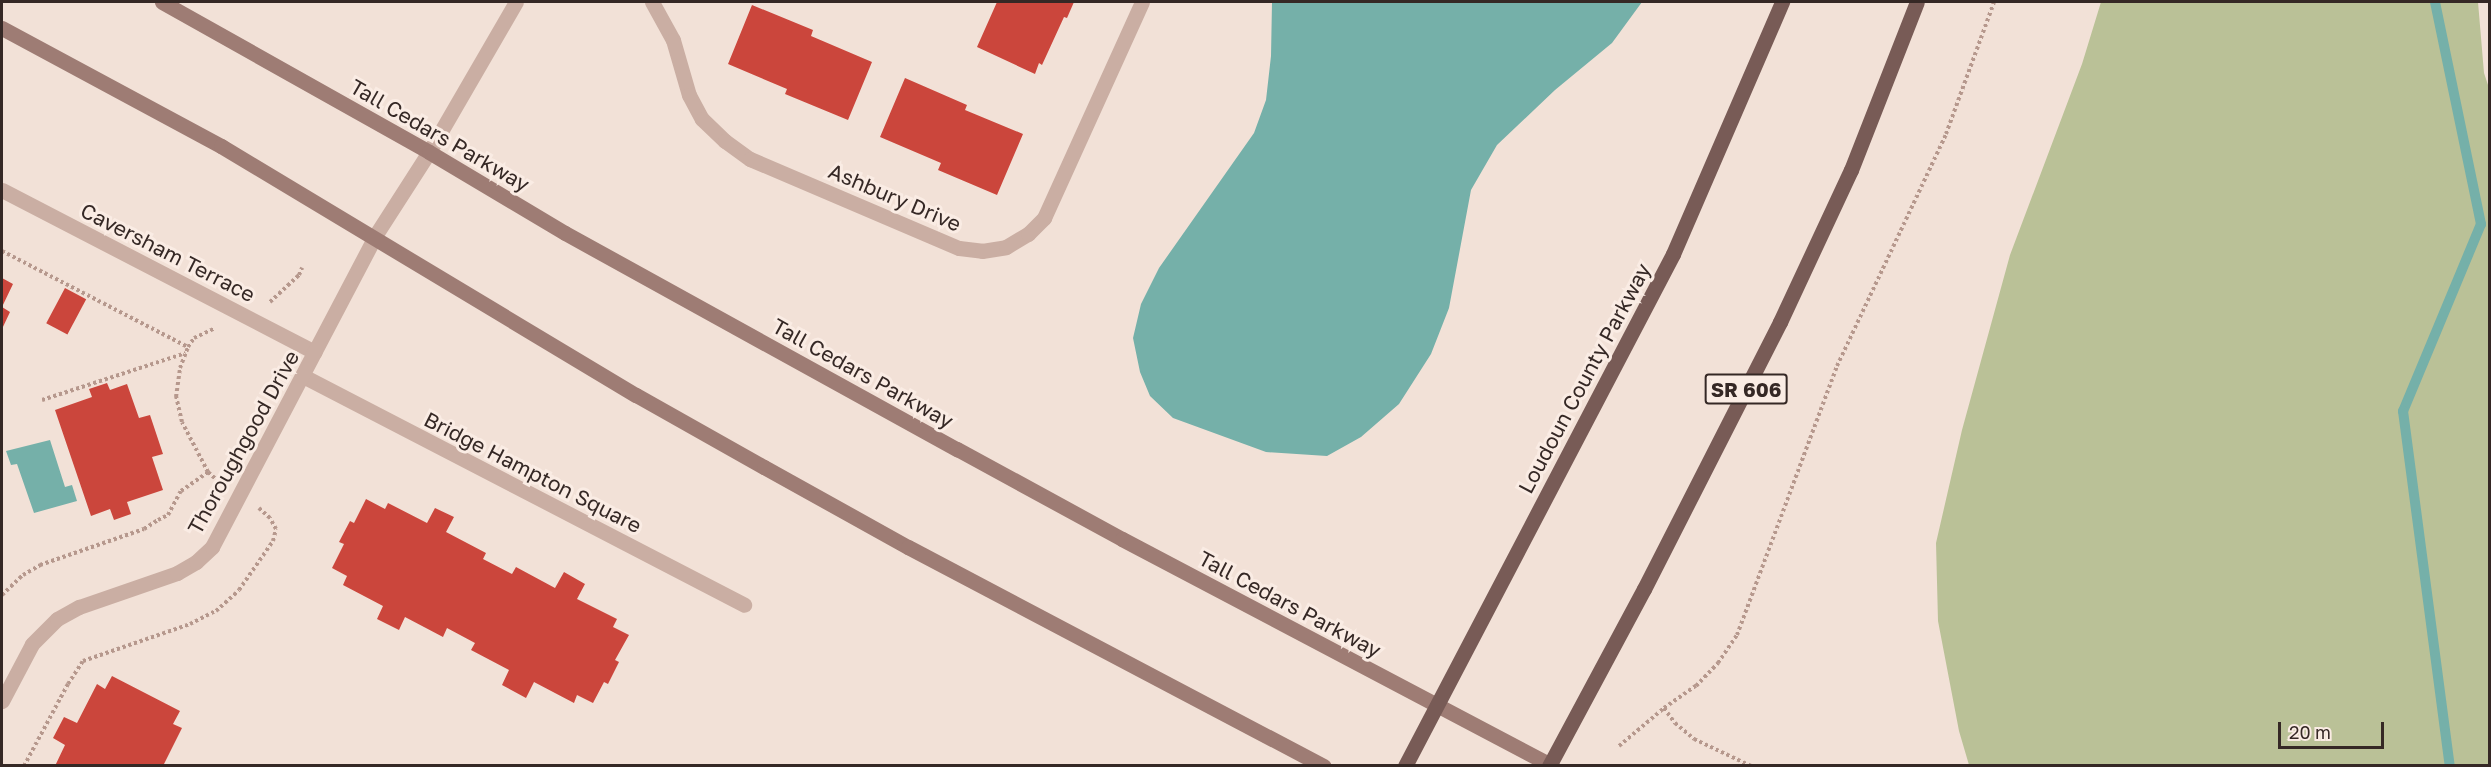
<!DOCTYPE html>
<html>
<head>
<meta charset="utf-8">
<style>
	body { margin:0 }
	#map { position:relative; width:2491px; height:767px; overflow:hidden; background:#f2e1d7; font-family:"Golos Text",sans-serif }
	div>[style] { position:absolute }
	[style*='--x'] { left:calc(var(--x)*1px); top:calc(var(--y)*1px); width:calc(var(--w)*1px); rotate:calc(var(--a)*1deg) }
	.green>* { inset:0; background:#bac197 }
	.water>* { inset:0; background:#75b0a9 }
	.stream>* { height:10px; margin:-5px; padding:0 5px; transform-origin:5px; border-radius:5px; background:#75b0a9 }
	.building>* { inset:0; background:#cb463c; transform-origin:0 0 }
	.path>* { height:4px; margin-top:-2px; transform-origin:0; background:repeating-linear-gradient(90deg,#b6988d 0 3px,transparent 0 6px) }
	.minor>* { height:15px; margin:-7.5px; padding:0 7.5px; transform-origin:7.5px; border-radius:7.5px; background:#caaea3 }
	.secondary>* { height:15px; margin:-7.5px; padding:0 7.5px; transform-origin:7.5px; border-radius:7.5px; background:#9e7c74 }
	.primary>* { height:15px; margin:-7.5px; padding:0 7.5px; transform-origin:7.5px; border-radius:7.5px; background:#785b56 }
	span { translate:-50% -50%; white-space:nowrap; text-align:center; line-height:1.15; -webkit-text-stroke:6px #faece4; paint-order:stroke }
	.shield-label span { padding:2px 4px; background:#faece4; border:2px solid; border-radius:4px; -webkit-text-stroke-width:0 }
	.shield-label { font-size:20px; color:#352825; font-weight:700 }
	.street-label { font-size:21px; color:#352825 }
	.frame { position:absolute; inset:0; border:3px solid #352825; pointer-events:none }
	.scale { position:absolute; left:2278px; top:722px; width:106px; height:27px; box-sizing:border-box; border:3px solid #352825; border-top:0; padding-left:8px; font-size:18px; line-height:21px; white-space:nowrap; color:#352825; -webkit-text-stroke:4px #faece4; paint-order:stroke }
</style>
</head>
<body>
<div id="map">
	<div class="green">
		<i style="clip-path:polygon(2101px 2px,2478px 2px,2484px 73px,2490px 91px,2489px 765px,1969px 765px,1959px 731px,1938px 621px,1936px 543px,1962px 430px,2010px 255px,2082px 64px)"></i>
	</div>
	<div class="water">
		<i style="clip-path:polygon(1272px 2px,1642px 2px,1612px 43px,1555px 90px,1497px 145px,1471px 190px,1449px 308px,1431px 354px,1399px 404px,1361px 437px,1327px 456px,1266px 452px,1173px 418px,1150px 396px,1140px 372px,1133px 338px,1141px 304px,1159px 268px,1254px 133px,1266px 100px,1271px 56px)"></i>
		<i style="clip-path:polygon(50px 440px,65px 487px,72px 485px,77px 501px,34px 513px,17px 464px,11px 465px,6px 451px)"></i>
	</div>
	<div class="stream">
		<i style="--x:2435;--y:2;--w:227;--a:78.3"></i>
		<i style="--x:2481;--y:224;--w:203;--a:112.6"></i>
		<i style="--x:2403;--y:411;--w:358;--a:82.5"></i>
	</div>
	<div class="building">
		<i style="clip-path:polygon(997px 2px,1074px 2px,1067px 18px,1064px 17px,1042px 65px,1039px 63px,1035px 74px,977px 47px)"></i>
		<i style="clip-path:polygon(752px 5px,813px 30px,811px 36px,872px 62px,848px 120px,785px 94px,787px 89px,728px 64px)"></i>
		<i style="clip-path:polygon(905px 78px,967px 105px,965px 110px,1023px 134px,997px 195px,938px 170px,941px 163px,880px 137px)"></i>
		<i style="clip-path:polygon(2px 278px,13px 284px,2px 307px,10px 312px,2px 329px)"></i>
		<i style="left:65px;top:288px;width:24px;height:40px;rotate:28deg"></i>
		<i style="clip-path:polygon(107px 383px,110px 390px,127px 384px,139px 418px,150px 415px,163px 454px,152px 457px,163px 490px,127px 502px,131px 514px,114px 520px,110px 509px,91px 516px,55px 410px,92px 397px,89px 389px)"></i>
		<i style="clip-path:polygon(366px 499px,385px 509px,388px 503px,427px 523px,435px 508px,454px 517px,446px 532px,486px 553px,483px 559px,512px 574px,516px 567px,555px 588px,564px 572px,585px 584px,577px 599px,617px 619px,613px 627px,629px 635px,615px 660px,619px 662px,608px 684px,604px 682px,593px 703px,577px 695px,574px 703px,534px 682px,526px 698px,502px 685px,509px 670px,471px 650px,475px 643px,447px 628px,443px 637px,405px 617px,399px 630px,377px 619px,383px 606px,343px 585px,347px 576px,332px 568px,344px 544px,339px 542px,350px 521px,354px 523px)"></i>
		<i style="clip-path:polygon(112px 676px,180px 711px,173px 724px,182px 728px,163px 766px,55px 766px,65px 745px,53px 738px,64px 717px,77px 723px,97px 684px,105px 689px)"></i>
	</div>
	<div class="path">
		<i style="--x:2;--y:251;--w:209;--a:27.3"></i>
		<i style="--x:270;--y:302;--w:40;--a:-43"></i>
		<i style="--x:299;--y:275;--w:8;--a:-67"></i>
		<i style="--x:42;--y:400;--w:151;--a:-18.1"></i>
		<i style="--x:208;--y:472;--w:13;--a:42"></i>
		<i style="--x:2;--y:595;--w:29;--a:-44"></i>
		<i style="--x:23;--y:575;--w:20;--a:-30"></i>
		<i style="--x:40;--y:565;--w:110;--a:-19.1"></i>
		<i style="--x:144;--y:529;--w:17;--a:-33"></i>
		<i style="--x:158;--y:520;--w:11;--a:-27"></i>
		<i style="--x:168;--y:515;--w:27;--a:-62"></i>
		<i style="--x:181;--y:491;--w:33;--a:-35"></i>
		<i style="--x:208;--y:472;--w:56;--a:-117.5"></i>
		<i style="--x:182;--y:422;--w:26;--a:-103"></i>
		<i style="--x:176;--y:397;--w:29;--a:-82"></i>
		<i style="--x:180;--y:368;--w:22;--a:-69"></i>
		<i style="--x:188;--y:347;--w:11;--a:-56"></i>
		<i style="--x:194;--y:338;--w:23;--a:-25"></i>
		<i style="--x:1664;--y:708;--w:19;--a:54"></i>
		<i style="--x:1675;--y:723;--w:25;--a:40"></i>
		<i style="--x:1694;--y:739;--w:63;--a:25.3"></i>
		<i style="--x:1619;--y:746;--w:59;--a:-40.2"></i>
		<i style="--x:1664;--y:708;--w:39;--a:-35"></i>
		<i style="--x:1696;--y:686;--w:32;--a:-46"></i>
		<i style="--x:1718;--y:663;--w:34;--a:-56"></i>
		<i style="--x:1737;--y:635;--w:287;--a:-69.6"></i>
		<i style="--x:1837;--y:366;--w:256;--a:-64.8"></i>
		<i style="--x:1946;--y:134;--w:140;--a:-70"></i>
		<i style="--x:24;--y:766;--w:93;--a:-61.8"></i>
		<i style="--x:68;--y:684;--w:27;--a:-57"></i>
		<i style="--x:83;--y:661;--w:113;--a:-19.1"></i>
		<i style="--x:190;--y:624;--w:29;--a:-27"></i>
		<i style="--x:216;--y:611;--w:31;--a:-42"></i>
		<i style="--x:239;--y:590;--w:60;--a:-55.2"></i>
		<i style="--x:273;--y:541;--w:12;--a:-76"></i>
		<i style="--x:276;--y:529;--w:13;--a:-119"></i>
		<i style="--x:270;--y:518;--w:15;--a:-138"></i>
	</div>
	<div class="minor">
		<i style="--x:652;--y:2;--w:43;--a:61.1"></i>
		<i style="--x:673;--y:40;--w:57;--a:73.8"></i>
		<i style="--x:689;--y:95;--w:27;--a:62"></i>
		<i style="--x:702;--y:119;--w:32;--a:44"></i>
		<i style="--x:725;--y:141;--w:31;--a:36"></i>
		<i style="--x:750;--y:159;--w:227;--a:23.1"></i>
		<i style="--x:959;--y:248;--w:23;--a:7"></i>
		<i style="--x:982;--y:251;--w:24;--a:-9"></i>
		<i style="--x:1006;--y:247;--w:26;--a:-31"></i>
		<i style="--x:1028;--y:234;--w:23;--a:-45"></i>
		<i style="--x:1044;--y:218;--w:237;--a:-65.6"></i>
		<i style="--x:2;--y:190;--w:352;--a:27.4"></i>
		<i style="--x:303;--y:376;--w:497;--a:27.4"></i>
		<i style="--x:2;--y:701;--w:64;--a:-62.2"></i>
		<i style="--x:32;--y:644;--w:35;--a:-45"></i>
		<i style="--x:57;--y:619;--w:25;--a:-29"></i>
		<i style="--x:79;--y:607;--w:104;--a:-19.1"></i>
		<i style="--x:177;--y:573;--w:22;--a:-30"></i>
		<i style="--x:196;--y:562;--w:22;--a:-43"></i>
		<i style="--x:212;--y:547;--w:351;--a:-62.3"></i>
		<i style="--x:375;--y:236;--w:100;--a:-57.3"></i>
		<i style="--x:429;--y:152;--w:173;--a:-59.9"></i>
	</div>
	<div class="secondary">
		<i style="--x:162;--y:2;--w:306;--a:29.3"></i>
		<i style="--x:429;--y:152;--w:158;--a:30.8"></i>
		<i style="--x:565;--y:233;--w:448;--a:28.9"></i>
		<i style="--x:957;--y:449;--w:188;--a:28.6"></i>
		<i style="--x:1122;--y:539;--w:486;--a:27.8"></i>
		<i style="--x:2;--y:28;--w:249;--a:28.3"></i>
		<i style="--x:221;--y:146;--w:484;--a:31"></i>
		<i style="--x:636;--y:395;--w:147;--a:29.4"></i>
		<i style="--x:764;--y:467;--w:165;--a:29.1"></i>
		<i style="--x:908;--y:547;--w:470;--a:27.8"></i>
	</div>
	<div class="primary">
		<i style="--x:1405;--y:766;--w:578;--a:-62.37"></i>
		<i style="--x:1673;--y:254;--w:275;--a:-66.6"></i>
		<i style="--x:1549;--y:766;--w:201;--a:-61.8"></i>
		<i style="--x:1644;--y:589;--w:300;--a:-63"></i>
		<i style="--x:1780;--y:322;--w:168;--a:-65"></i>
		<i style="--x:1851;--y:170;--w:180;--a:-68.6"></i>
	</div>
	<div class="shield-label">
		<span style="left:1746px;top:389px">SR 606</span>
	</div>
	<div class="street-label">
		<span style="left:440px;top:135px;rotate:30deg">Tall Cedars Parkway</span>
		<span style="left:895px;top:197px;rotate:23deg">Ashbury Drive</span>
		<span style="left:168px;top:252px;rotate:27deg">Caversham Terrace</span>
		<span style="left:863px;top:373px;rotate:29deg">Tall Cedars Parkway</span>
		<span style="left:1584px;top:378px;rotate:-62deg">Loudoun County Parkway</span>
		<span style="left:243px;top:442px;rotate:-61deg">Thoroughgood Drive</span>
		<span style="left:533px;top:472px;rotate:27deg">Bridge Hampton Square</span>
		<span style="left:1290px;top:604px;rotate:28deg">Tall Cedars Parkway</span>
	</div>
	<div class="frame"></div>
	<div class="scale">20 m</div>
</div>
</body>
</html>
